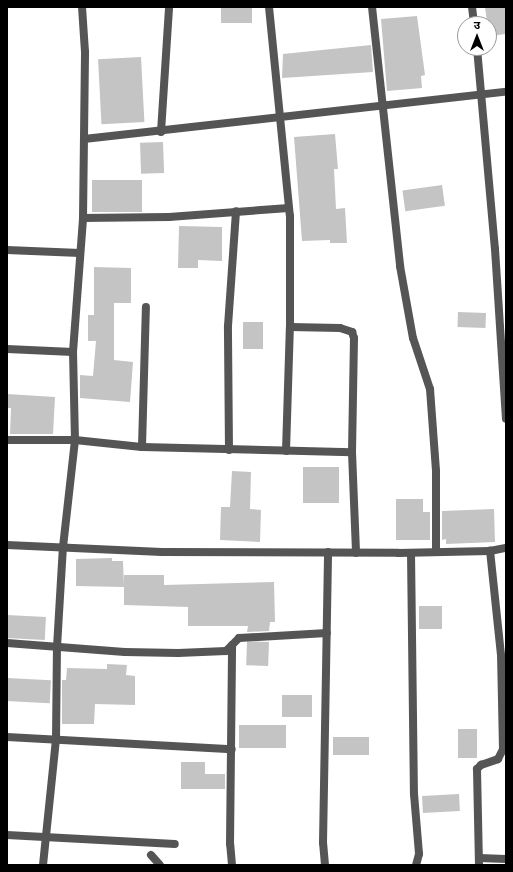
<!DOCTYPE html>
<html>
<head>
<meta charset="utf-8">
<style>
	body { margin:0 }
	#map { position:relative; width:513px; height:872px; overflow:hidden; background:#fff; font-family:Ubuntu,"Noto Sans Devanagari",sans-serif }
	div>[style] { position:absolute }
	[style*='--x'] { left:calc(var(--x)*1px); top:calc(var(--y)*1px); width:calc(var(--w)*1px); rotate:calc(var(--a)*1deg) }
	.building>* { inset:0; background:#c4c4c4; transform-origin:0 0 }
	.street>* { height:8px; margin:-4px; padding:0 4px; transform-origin:4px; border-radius:4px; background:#555 }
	span { translate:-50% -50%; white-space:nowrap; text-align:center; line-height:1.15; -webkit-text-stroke:3px #fff; paint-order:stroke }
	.frame { position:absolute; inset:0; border:8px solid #000; pointer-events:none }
	.north { position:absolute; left:457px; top:16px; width:40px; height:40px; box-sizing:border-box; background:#fff; border:1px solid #999; border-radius:50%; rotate:0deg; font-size:11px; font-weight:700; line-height:16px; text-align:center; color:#000 }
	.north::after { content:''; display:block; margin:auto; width:14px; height:18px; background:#000; clip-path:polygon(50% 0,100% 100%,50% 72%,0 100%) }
</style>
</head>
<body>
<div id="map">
	<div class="building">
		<i style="left:221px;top:7px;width:31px;height:16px"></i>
		<i style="clip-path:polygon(485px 7px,506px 7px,506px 34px,489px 36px)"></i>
		<i style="clip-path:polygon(417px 16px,425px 75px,421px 76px,422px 88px,387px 91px,381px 19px)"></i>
		<i style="clip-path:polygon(371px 45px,373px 72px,282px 78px,283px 54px)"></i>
		<i style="left:141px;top:57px;width:65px;height:43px;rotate:87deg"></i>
		<i style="clip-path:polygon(335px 134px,338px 169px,334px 169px,336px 209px,345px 208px,347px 243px,330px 243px,330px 240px,302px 241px,294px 137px)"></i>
		<i style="left:163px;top:142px;width:31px;height:23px;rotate:88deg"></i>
		<i style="left:92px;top:180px;width:50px;height:32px"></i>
		<i style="left:442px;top:185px;width:21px;height:40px;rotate:82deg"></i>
		<i style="clip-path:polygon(179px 226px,222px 227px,222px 261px,198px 260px,198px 268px,178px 268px)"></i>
		<i style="clip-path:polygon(94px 267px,131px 268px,131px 303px,114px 303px,114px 360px,133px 362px,130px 402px,80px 398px,80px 375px,93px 376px,96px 341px,88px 341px,88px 315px,94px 315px)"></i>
		<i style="left:458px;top:312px;width:28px;height:15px;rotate:2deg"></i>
		<i style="left:243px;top:322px;width:20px;height:27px"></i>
		<i style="clip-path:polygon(7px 394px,55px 397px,53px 434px,10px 434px,11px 408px,7px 408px)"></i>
		<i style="left:303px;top:467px;width:36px;height:36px"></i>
		<i style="clip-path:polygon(232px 471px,251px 472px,250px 509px,261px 510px,260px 542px,220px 540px,221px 507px,230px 507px)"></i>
		<i style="clip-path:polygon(396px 499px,423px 499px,423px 512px,430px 512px,430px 540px,396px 540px)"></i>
		<i style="clip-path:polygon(494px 509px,495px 542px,446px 544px,446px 539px,442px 540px,442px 511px)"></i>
		<i style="clip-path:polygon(112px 558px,112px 561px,123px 561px,124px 587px,76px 586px,76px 559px)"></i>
		<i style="clip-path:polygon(124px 575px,164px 575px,164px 585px,274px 582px,275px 622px,270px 622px,269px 631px,247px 632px,248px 626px,188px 626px,188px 607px,124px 605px)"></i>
		<i style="left:419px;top:606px;width:23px;height:23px"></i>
		<i style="left:7px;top:615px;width:39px;height:23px;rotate:3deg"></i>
		<i style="left:269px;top:642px;width:24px;height:22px;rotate:92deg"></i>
		<i style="clip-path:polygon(107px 664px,127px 665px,126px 675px,135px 676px,135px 705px,95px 704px,94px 724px,62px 724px,62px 680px,66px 680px,67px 668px,107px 669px)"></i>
		<i style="left:7px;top:678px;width:44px;height:23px;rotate:3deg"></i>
		<i style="left:282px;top:695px;width:30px;height:22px"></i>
		<i style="left:286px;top:725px;width:23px;height:47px;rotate:90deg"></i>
		<i style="left:458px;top:729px;width:19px;height:29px"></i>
		<i style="left:333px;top:737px;width:36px;height:18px"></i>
		<i style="clip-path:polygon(181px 762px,205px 762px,205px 774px,225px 774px,225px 789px,181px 789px)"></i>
		<i style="left:459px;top:794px;width:17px;height:37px;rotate:87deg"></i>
	</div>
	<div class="street">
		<i style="--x:269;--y:7;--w:210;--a:84.3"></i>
		<i style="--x:290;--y:216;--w:111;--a:90"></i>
		<i style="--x:290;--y:327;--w:50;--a:1.1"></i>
		<i style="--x:340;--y:328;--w:13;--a:18"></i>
		<i style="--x:352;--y:332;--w:6;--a:72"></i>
		<i style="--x:354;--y:338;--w:114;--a:91"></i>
		<i style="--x:352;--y:452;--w:101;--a:87.7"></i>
		<i style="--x:372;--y:7;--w:261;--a:83.8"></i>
		<i style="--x:400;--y:266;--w:73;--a:79.8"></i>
		<i style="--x:413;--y:338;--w:54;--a:71.6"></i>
		<i style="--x:430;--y:389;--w:82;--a:85.8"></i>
		<i style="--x:436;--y:471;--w:81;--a:90"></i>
		<i style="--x:472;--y:7;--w:17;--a:83"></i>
		<i style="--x:477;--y:48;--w:202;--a:84.9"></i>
		<i style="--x:495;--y:249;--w:170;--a:86.3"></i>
		<i style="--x:161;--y:132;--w:125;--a:-86.3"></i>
		<i style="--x:84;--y:139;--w:425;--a:-6.4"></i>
		<i style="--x:83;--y:218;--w:86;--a:-0.7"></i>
		<i style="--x:169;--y:217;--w:120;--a:-4.3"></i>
		<i style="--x:7;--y:250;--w:73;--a:2.4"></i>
		<i style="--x:7;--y:349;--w:66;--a:2.6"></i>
		<i style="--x:7;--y:440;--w:68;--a:0"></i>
		<i style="--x:75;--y:440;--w:67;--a:6"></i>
		<i style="--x:142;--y:447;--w:210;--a:1.4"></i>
		<i style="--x:142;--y:447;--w:140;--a:-88.4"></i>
		<i style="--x:229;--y:450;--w:124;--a:-90.5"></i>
		<i style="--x:228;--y:326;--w:115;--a:-86"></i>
		<i style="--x:286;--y:451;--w:124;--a:-88.2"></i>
		<i style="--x:7;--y:545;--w:155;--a:2.6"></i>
		<i style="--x:162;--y:552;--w:236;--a:0.2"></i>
		<i style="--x:398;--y:553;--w:92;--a:-1.2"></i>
		<i style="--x:490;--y:551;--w:16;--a:-11"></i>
		<i style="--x:411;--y:553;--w:241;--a:89.3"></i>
		<i style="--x:414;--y:794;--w:60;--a:85.2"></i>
		<i style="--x:419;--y:854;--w:11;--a:105"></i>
		<i style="--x:7;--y:643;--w:118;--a:4.4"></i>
		<i style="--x:125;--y:652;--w:53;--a:1.1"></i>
		<i style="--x:178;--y:653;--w:48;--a:-2.4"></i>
		<i style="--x:226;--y:651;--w:18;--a:-45"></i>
		<i style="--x:239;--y:638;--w:88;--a:-3.3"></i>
		<i style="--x:7;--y:737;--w:225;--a:3.1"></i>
		<i style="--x:7;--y:835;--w:168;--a:3.1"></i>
		<i style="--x:151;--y:855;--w:13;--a:48"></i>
		<i style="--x:479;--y:858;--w:27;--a:2"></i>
		<i style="--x:43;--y:865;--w:126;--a:-84.1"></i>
		<i style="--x:56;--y:740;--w:93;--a:-89.4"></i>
		<i style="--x:57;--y:647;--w:100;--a:-86.6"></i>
		<i style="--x:63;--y:547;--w:108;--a:-83.6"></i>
		<i style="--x:75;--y:440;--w:88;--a:-91.3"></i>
		<i style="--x:73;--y:352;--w:134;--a:-85.7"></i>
		<i style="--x:83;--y:218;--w:166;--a:-89.3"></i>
		<i style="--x:85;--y:52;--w:45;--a:-93.8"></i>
		<i style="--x:232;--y:865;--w:21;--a:-95"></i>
		<i style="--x:230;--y:844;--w:199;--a:-89.4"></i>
		<i style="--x:325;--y:865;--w:22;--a:-95"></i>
		<i style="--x:323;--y:843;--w:291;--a:-89"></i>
		<i style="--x:479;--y:865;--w:96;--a:-91.2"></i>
		<i style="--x:477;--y:769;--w:6;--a:-45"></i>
		<i style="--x:481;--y:765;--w:18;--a:-19"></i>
		<i style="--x:498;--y:759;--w:11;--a:-63"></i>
		<i style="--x:503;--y:749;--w:94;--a:-91.2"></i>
		<i style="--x:501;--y:655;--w:105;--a:-96"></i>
	</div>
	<div class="frame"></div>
	<div class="north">उ</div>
</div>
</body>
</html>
